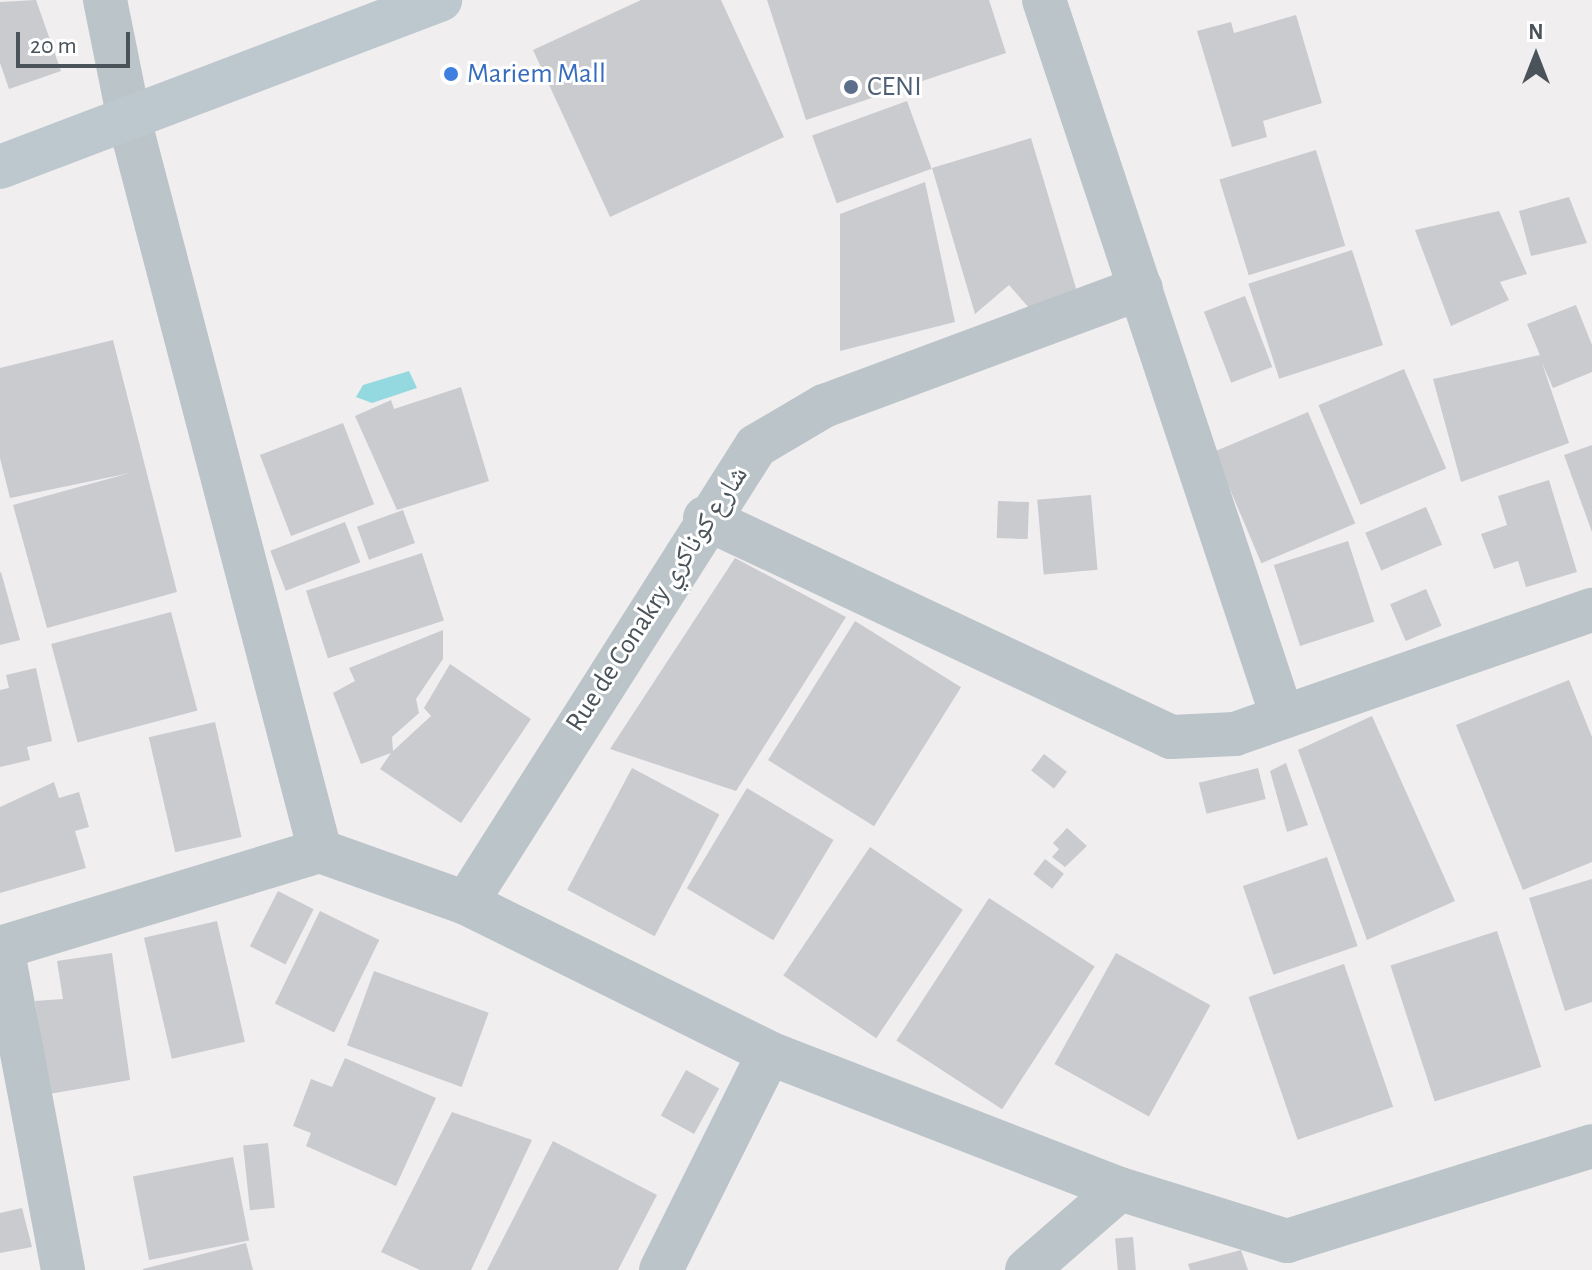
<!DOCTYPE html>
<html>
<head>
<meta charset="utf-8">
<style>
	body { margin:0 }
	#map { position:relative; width:1592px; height:1270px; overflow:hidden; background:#f0eeef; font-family:"Alegreya Sans","Noto Naskh Arabic",sans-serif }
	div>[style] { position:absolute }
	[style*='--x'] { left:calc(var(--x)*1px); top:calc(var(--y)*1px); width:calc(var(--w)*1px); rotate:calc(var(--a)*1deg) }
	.water>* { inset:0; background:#95d9e0 }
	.building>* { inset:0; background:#c9cbcf; transform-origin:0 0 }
	.minor>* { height:44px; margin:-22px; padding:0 22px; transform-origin:22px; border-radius:22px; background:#bbc4c9 }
	.secondary>* { height:44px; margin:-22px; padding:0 22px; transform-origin:22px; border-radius:22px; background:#bcc7ce }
	.dots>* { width:22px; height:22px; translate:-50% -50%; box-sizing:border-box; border:4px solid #fff; border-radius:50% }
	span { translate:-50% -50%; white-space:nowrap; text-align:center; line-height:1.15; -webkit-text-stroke:6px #fff; paint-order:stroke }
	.shop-label { font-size:28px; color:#366cbe }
	.left { translate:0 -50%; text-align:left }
	.service-label { font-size:28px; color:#4e5e75 }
	.street-label { font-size:28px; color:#495359 }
	.north { position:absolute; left:1496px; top:16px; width:80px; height:80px; -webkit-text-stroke:6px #fff; paint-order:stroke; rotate:0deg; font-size:22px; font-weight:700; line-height:32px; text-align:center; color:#495359 }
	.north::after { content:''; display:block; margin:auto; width:28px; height:36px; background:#495359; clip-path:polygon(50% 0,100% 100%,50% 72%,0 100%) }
	.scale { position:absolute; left:16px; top:32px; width:114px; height:36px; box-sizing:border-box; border:4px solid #495359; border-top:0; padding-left:10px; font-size:24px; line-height:28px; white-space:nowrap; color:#495359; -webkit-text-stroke:6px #fff; paint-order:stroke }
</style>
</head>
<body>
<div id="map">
	<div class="water">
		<i style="clip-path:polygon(409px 371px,417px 388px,372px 403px,356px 397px,363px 385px)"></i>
	</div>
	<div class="building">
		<i style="clip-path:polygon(36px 0,61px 71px,9px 89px,0 63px,0 2px)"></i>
		<i style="clip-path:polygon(641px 0,721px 0,784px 137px,610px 217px,533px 50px)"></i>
		<i style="clip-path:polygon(767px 0,989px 0,1006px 53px,806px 120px)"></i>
		<i style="clip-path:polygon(1296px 15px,1322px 103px,1263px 121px,1267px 137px,1232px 147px,1197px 31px,1231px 22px,1234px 33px)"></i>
		<i style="left:907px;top:101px;width:72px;height:101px;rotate:70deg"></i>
		<i style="clip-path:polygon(1031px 138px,1078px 295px,1030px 309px,1009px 285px,975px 314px,932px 168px)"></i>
		<i style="left:1316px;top:150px;width:100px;height:101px;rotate:73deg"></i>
		<i style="clip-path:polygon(925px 182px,955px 322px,840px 351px,840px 214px)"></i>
		<i style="clip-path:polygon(1569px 197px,1587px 243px,1531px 256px,1519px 211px)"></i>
		<i style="clip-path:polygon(1499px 211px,1527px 274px,1500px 282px,1509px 300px,1451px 326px,1415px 230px)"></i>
		<i style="left:1352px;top:250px;width:100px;height:109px;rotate:72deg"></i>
		<i style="left:1245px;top:296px;width:76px;height:44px;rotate:69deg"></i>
		<i style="clip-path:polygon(1576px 305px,1592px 345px,1592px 372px,1553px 388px,1542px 363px,1569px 443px,1461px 482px,1433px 379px,1540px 355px,1527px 324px)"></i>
		<i style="clip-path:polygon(113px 340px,177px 592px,47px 628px,13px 505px,130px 473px,10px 498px,0 458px,0 368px)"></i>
		<i style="left:1404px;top:369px;width:108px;height:93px;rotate:67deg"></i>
		<i style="clip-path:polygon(461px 387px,489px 481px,397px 510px,355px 416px,391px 400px,394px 409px)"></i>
		<i style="left:1308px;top:412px;width:121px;height:102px;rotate:67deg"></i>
		<i style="left:343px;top:423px;width:87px;height:89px;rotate:69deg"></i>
		<i style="clip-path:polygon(1592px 445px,1592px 532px,1564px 455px)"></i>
		<i style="clip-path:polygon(1549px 480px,1577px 572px,1526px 587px,1518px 561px,1494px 569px,1481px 534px,1507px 525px,1498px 496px)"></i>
		<i style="left:1091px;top:495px;width:75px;height:54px;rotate:85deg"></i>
		<i style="left:998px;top:501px;width:31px;height:37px;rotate:2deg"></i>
		<i style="left:1426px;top:507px;width:41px;height:66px;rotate:67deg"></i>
		<i style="left:403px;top:510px;width:35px;height:49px;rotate:70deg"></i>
		<i style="left:345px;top:522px;width:43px;height:80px;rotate:69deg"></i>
		<i style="left:1348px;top:541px;width:85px;height:78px;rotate:72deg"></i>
		<i style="left:422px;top:553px;width:71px;height:122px;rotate:72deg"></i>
		<i style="clip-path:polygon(735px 558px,846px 617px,736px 791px,610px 749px)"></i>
		<i style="clip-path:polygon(1px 572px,20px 640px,0 645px,0 573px)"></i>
		<i style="left:1426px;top:589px;width:40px;height:39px;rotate:67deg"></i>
		<i style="left:171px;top:612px;width:102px;height:124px;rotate:75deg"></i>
		<i style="left:855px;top:621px;width:125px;height:164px;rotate:32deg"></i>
		<i style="clip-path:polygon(443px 630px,443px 659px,416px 699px,419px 713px,392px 737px,393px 751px,431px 716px,424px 708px,450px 664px,531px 719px,461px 823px,380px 769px,391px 753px,361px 764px,333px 693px,355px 681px,349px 668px)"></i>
		<i style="clip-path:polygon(36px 668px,52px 741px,27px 747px,30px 760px,0 767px,0 690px,9px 688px,6px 675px)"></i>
		<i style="clip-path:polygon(1569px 680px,1592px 737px,1592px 862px,1523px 890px,1456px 725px)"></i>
		<i style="clip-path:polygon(1372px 716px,1455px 901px,1367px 940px,1298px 750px)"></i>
		<i style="left:215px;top:722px;width:118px;height:68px;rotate:77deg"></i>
		<i style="left:1044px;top:754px;width:29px;height:21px;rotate:38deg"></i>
		<i style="clip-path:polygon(1286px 763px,1308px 825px,1287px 832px,1270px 771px)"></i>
		<i style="left:632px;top:768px;width:99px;height:138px;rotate:28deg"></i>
		<i style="left:1258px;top:768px;width:32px;height:61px;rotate:76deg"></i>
		<i style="clip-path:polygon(54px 782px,59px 798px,79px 792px,89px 827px,75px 831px,86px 868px,0 893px,0 807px)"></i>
		<i style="left:747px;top:788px;width:101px;height:117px;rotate:31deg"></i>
		<i style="clip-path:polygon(1067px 828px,1087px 846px,1065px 867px,1052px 857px,1059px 849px,1053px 843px)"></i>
		<i style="left:870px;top:847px;width:112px;height:155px;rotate:34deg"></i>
		<i style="left:1327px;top:857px;width:94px;height:89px;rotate:71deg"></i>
		<i style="left:1045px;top:859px;width:24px;height:19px;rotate:38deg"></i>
		<i style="clip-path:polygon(1592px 879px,1592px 1002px,1565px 1011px,1529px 898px)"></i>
		<i style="left:278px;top:891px;width:40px;height:62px;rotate:27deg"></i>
		<i style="left:989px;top:898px;width:126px;height:170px;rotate:33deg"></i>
		<i style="left:320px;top:911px;width:66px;height:103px;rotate:26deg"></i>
		<i style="left:217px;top:921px;width:124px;height:75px;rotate:77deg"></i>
		<i style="left:1497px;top:931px;width:143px;height:112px;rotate:72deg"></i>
		<i style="clip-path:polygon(112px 953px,130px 1080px,49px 1094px,35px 1001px,63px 999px,57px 961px)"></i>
		<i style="left:1116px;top:953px;width:108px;height:127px;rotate:29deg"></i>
		<i style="left:1344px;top:964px;width:151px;height:101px;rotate:71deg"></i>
		<i style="left:374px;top:971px;width:122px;height:79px;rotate:20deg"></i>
		<i style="clip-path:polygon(345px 1058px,436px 1098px,396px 1186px,306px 1146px,311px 1133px,293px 1126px,311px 1079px,332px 1087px)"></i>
		<i style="left:686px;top:1070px;width:38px;height:52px;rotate:29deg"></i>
		<i style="clip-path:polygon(452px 1112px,532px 1140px,471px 1270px,420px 1270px,381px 1252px)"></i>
		<i style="clip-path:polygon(553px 1141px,657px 1195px,618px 1270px,487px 1270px)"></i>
		<i style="left:268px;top:1143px;width:65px;height:25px;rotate:84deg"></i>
		<i style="left:233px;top:1157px;width:85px;height:102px;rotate:79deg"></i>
		<i style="clip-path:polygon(22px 1208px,32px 1247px,0 1253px,0 1213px)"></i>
		<i style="left:1133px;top:1237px;width:33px;height:18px;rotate:85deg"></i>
		<i style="clip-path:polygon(246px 1243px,253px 1270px,143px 1270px,143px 1269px)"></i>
		<i style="clip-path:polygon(1241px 1250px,1248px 1270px,1190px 1270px,1188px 1264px)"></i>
	</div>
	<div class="minor">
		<i style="--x:105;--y:0;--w:121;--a:78.6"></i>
		<i style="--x:129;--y:119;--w:757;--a:75.38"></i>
		<i style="--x:1044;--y:0;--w:755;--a:71.61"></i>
		<i style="--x:705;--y:518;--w:515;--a:25.17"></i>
		<i style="--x:1171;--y:737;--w:64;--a:-2.7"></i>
		<i style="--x:1235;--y:734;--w:378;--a:-19.2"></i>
		<i style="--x:466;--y:903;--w:541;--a:-57.6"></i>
		<i style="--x:756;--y:446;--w:79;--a:-30.5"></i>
		<i style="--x:824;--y:406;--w:338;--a:-20.4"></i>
		<i style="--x:2;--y:947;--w:329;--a:79.3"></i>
		<i style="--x:0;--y:948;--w:334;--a:-16.9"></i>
		<i style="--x:320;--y:851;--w:155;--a:19.6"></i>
		<i style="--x:466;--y:903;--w:338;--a:26.3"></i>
		<i style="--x:769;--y:1053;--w:376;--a:21.2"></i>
		<i style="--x:1120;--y:1189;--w:175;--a:17.3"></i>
		<i style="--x:1287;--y:1241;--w:319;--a:-17.3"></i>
		<i style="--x:661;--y:1270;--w:242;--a:-63.5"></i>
		<i style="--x:1027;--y:1270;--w:123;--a:-41.1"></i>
	</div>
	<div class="secondary">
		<i style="--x:0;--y:167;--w:471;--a:-20.8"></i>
	</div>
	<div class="dots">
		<i style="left:451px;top:74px;background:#3f7fe0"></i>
		<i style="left:851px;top:87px;background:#5c6f8a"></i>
	</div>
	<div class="shop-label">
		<span class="left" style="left:467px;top:74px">Mariem Mall</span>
	</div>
	<div class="service-label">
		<span class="left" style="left:867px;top:87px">CENI</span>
	</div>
	<div class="street-label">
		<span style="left:657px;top:599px;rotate:-57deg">Rue de Conakry شارع كوناكري</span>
	</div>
	<div class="north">N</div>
	<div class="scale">20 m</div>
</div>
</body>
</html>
